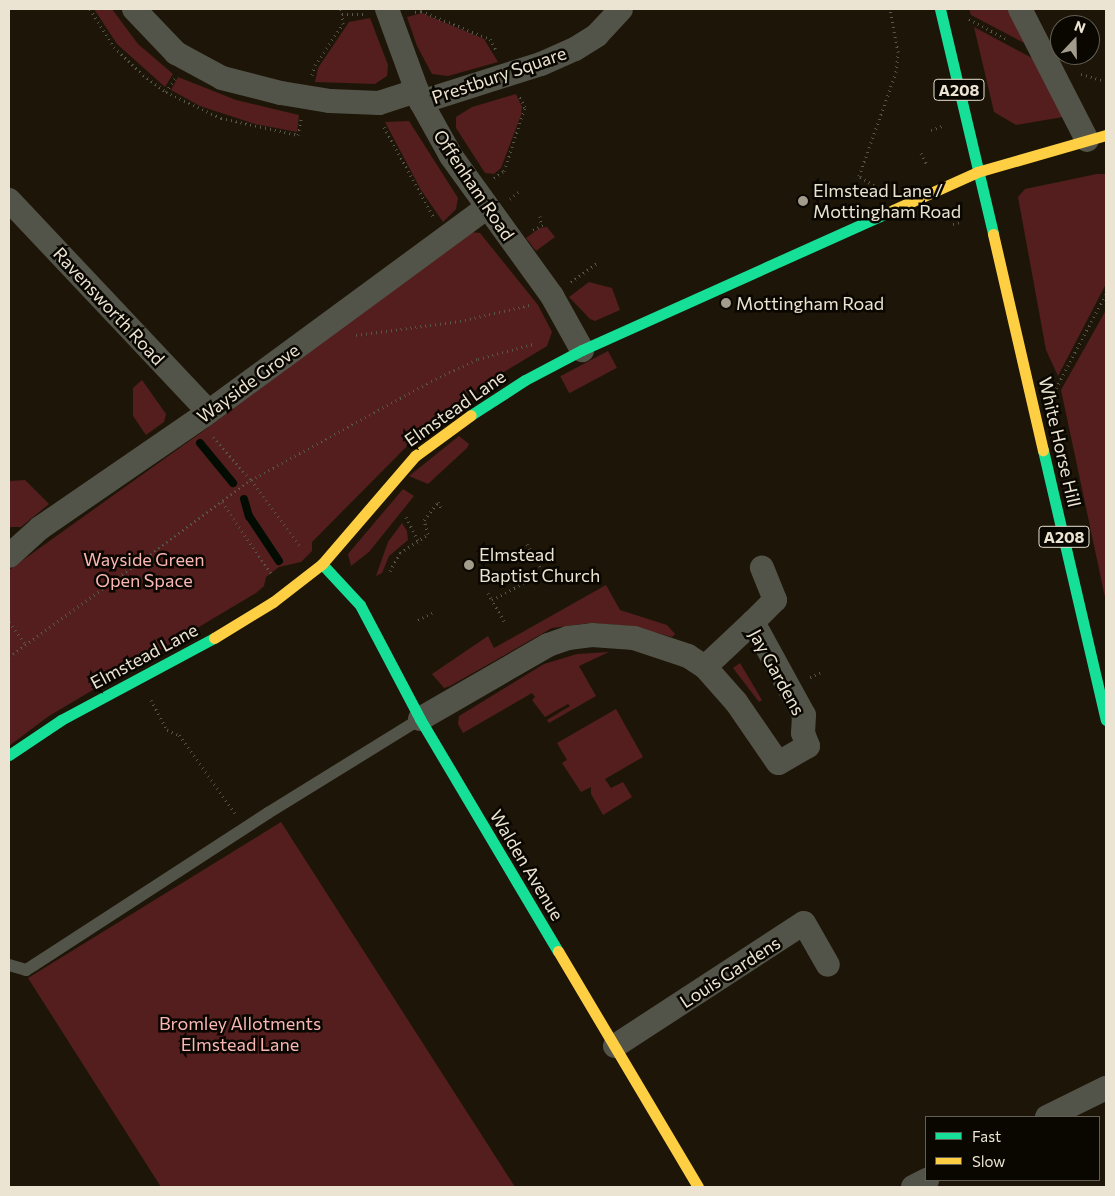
<!DOCTYPE html>
<html>
<head>
<meta charset="utf-8">
<style>
	body { margin:0 }
	#map { position:relative; width:1115px; height:1196px; overflow:hidden; background:#1d1608; font-family:Commissioner,sans-serif }
	div>[style] { position:absolute }
	[style*='--x'] { left:calc(var(--x)*1px); top:calc(var(--y)*1px); width:calc(var(--w)*1px); rotate:calc(var(--a)*1deg) }
	.green>* { inset:0; background:#531e1d; transform-origin:0 0 }
	.stream>* { height:8px; margin:-4px; padding:0 4px; transform-origin:4px; border-radius:4px; background:#030c02 }
	.path>* { height:3px; margin-top:-1.5px; transform-origin:0; background:repeating-linear-gradient(90deg,#57564c 0 1px,transparent 0 5px) }
	.lane>* { height:12px; margin:-6px; padding:0 6px; transform-origin:6px; border-radius:6px; background:#535449 }
	.street>* { height:24px; margin:-12px; padding:0 12px; transform-origin:12px; border-radius:12px; background:#535449 }
	.fast>* { height:11px; margin:-5.5px; padding:0 5.5px; transform-origin:5.5px; border-radius:5.5px; background:#16e098 }
	.slow>* { height:11px; margin:-5.5px; padding:0 5.5px; transform-origin:5.5px; border-radius:5.5px; background:#ffcf43 }
	.dots>* { width:14px; height:14px; translate:-50% -50%; box-sizing:border-box; border:2px solid #0a0600; border-radius:50% }
	span { translate:-50% -50%; white-space:nowrap; text-align:center; line-height:1.15; -webkit-text-stroke:5px #0a0600; paint-order:stroke }
	.shield-label span { padding:1px 4px; background:#0a0600; border:1px solid; border-radius:4px; -webkit-text-stroke-width:0 }
	.shield-label { font-size:16px; color:#ebe4d3; font-weight:700 }
	.street-label { font-size:18px; color:#ebe4d3 }
	.poi-label { font-size:18px; color:#ebe4d3 }
	.left { translate:0 -50%; text-align:left }
	.park-label { font-size:18px; color:#fab6b3 }
	.frame { position:absolute; inset:0; border:10px solid #ebe4d3; pointer-events:none }
	.legend { position:absolute; left:925px; top:1116px; width:175px; height:65px; box-sizing:border-box; background:#0a0600; border:1px solid #645f54; margin:0; padding:6px 9px; list-style:none; font-size:15px; color:#ebe4d3 }
	.legend li { display:flex; align-items:center; gap:10px; height:25px }
	.legend b { width:25px; border:1px solid #645f54 }
	.north { position:absolute; left:1050px; top:15px; width:50px; height:50px; box-sizing:border-box; background:#0a0600; border:1px solid #645f54; border-radius:50%; rotate:21deg; font-size:14px; font-weight:700; line-height:20px; text-align:center; color:#ebe4d3 }
	.north::after { content:''; display:block; margin:auto; width:18px; height:22px; background:#a39c8c; clip-path:polygon(50% 0,100% 100%,50% 72%,0 100%) }
</style>
</head>
<body>
<div id="map">
	<div class="green">
		<i style="clip-path:polygon(94px 9px,112px 9px,138px 44px,173px 74px,165px 87px,117px 44px)"></i>
		<i style="clip-path:polygon(969px 9px,1008px 9px,1024px 43px,971px 15px)"></i>
		<i style="clip-path:polygon(422px 13px,484px 39px,498px 62px,448px 76px,432px 74px,417px 46px,407px 17px)"></i>
		<i style="clip-path:polygon(370px 18px,388px 65px,387px 76px,375px 84px,315px 82px,318px 68px,349px 22px)"></i>
		<i style="clip-path:polygon(974px 27px,1034px 59px,1063px 117px,1016px 125px,994px 112px)"></i>
		<i style="clip-path:polygon(178px 77px,236px 100px,299px 115px,297px 132px,255px 124px,200px 106px,171px 90px)"></i>
		<i style="clip-path:polygon(516px 94px,522px 107px,521px 115px,501px 168px,494px 174px,485px 173px,456px 128px,456px 117px,472px 107px)"></i>
		<i style="clip-path:polygon(409px 121px,458px 198px,456px 209px,443px 222px,421px 190px,385px 122px)"></i>
		<i style="clip-path:polygon(1097px 174px,1106px 174px,1106px 284px,1058px 376px,1046px 350px,1018px 197px,1025px 189px)"></i>
		<i style="clip-path:polygon(547px 227px,555px 237px,536px 251px,526px 238px,540px 228px)"></i>
		<i style="clip-path:polygon(471px 232px,480px 233px,538px 305px,552px 332px,547px 346px,484px 384px,428px 425px,312px 542px,312px 551px,301px 562px,279px 567px,266px 577px,264px 586px,256px 593px,49px 716px,9px 746px,9px 570px,206px 429px)"></i>
		<i style="clip-path:polygon(589px 282px,612px 288px,620px 310px,595px 321px,590px 319px,569px 297px)"></i>
		<i style="clip-path:polygon(1106px 310px,1106px 602px,1061px 390px)"></i>
		<i style="left:608px;top:351px;width:19px;height:54px;rotate:62deg"></i>
		<i style="clip-path:polygon(142px 380px,166px 414px,164px 422px,146px 435px,133px 416px,133px 388px)"></i>
		<i style="clip-path:polygon(459px 436px,469px 444px,467px 448px,428px 484px,409px 476px)"></i>
		<i style="clip-path:polygon(25px 480px,49px 504px,21px 527px,9px 527px,9px 481px)"></i>
		<i style="clip-path:polygon(403px 489px,414px 496px,369px 552px,351px 566px,348px 554px)"></i>
		<i style="clip-path:polygon(402px 523px,407px 531px,408px 540px,389px 556px,382px 573px,376px 576px,388px 542px)"></i>
		<i style="clip-path:polygon(606px 585px,620px 610px,667px 625px,675px 634px,672px 637px,631px 626px,590px 623px,552px 628px,450px 686px,444px 688px,432px 674px,488px 636px,494px 648px)"></i>
		<i style="clip-path:polygon(609px 652px,579px 666px,596px 696px,549px 723px,547px 720px,570px 706px,568px 704px,545px 717px,532px 700px,535px 697px,532px 693px,463px 733px,458px 724px,459px 716px,464px 713px,544px 664px,577px 654px)"></i>
		<i style="clip-path:polygon(740px 663px,762px 700px,759px 702px,733px 668px)"></i>
		<i style="clip-path:polygon(616px 709px,643px 757px,605px 779px,611px 788px,623px 782px,632px 797px,603px 815px,591px 794px,591px 787px,581px 792px,562px 763px,567px 760px,557px 743px)"></i>
		<i style="clip-path:polygon(281px 822px,515px 1187px,161px 1187px,28px 978px)"></i>
	</div>
	<div class="stream">
		<i style="--x:200;--y:443;--w:52;--a:50.5"></i>
		<i style="--x:244;--y:499;--w:18;--a:74"></i>
		<i style="--x:249;--y:516;--w:54;--a:56.3"></i>
	</div>
	<div class="path">
		<i style="--x:90;--y:9;--w:45;--a:57.7"></i>
		<i style="--x:114;--y:47;--w:40;--a:44"></i>
		<i style="--x:143;--y:75;--w:29;--a:36"></i>
		<i style="--x:166;--y:92;--w:61;--a:25.3"></i>
		<i style="--x:221;--y:118;--w:79;--a:12.4"></i>
		<i style="--x:298;--y:135;--w:16;--a:-79"></i>
		<i style="--x:341;--y:9;--w:5;--a:79"></i>
		<i style="--x:415;--y:12;--w:6;--a:-9"></i>
		<i style="--x:421;--y:11;--w:74;--a:22.1"></i>
		<i style="--x:490;--y:39;--w:15;--a:62"></i>
		<i style="--x:969;--y:19;--w:44;--a:28.3"></i>
		<i style="--x:1081;--y:74;--w:26;--a:16"></i>
		<i style="--x:312;--y:75;--w:10;--a:-73"></i>
		<i style="--x:315;--y:65;--w:50;--a:-55.7"></i>
		<i style="--x:343;--y:24;--w:10;--a:-96"></i>
		<i style="--x:342;--y:14;--w:22;--a:0"></i>
		<i style="--x:166;--y:92;--w:17;--a:-57"></i>
		<i style="--x:384;--y:127;--w:104;--a:61.2"></i>
		<i style="--x:931;--y:130;--w:12;--a:-20"></i>
		<i style="--x:921;--y:153;--w:13;--a:63"></i>
		<i style="--x:494;--y:178;--w:12;--a:-35"></i>
		<i style="--x:504;--y:171;--w:67;--a:-71.8"></i>
		<i style="--x:525;--y:107;--w:13;--a:-119"></i>
		<i style="--x:878;--y:188;--w:22;--a:-148"></i>
		<i style="--x:859;--y:176;--w:110;--a:-70.4"></i>
		<i style="--x:896;--y:72;--w:20;--a:-84"></i>
		<i style="--x:898;--y:52;--w:44;--a:-100.5"></i>
		<i style="--x:510;--y:199;--w:14;--a:-39"></i>
		<i style="--x:948;--y:213;--w:7;--a:63"></i>
		<i style="--x:540;--y:216;--w:8;--a:83"></i>
		<i style="--x:953;--y:224;--w:7;--a:-16"></i>
		<i style="--x:533;--y:230;--w:13;--a:-27"></i>
		<i style="--x:571;--y:282;--w:34;--a:-36"></i>
		<i style="--x:356;--y:335;--w:105;--a:-7.7"></i>
		<i style="--x:460;--y:321;--w:72;--a:-12.9"></i>
		<i style="--x:1056;--y:388;--w:106;--a:-62"></i>
		<i style="--x:213;--y:437;--w:57;--a:48.5"></i>
		<i style="--x:251;--y:480;--w:84;--a:53.7"></i>
		<i style="--x:222;--y:502;--w:86;--a:55.4"></i>
		<i style="--x:406;--y:517;--w:30;--a:63"></i>
		<i style="--x:527;--y:544;--w:32;--a:60"></i>
		<i style="--x:390;--y:571;--w:21;--a:-61"></i>
		<i style="--x:400;--y:553;--w:34;--a:-34"></i>
		<i style="--x:428;--y:534;--w:15;--a:-106"></i>
		<i style="--x:424;--y:520;--w:23;--a:-52"></i>
		<i style="--x:438;--y:502;--w:9;--a:63"></i>
		<i style="--x:488;--y:593;--w:8;--a:60"></i>
		<i style="--x:418;--y:620;--w:16;--a:-27"></i>
		<i style="--x:504;--y:621;--w:24;--a:-120"></i>
		<i style="--x:492;--y:600;--w:69;--a:-28.4"></i>
		<i style="--x:9;--y:622;--w:27;--a:54"></i>
		<i style="--x:9;--y:657;--w:300;--a:-36.2"></i>
		<i style="--x:251;--y:480;--w:205;--a:-28.8"></i>
		<i style="--x:431;--y:381;--w:52;--a:-25.1"></i>
		<i style="--x:478;--y:359;--w:57;--a:-15.3"></i>
		<i style="--x:810;--y:677;--w:13;--a:-23"></i>
		<i style="--x:151;--y:700;--w:34;--a:62"></i>
		<i style="--x:167;--y:730;--w:13;--a:23"></i>
		<i style="--x:179;--y:735;--w:96;--a:54.3"></i>
	</div>
	<div class="lane">
		<i style="--x:9;--y:965;--w:18;--a:16"></i>
		<i style="--x:26;--y:970;--w:9;--a:-32"></i>
		<i style="--x:34;--y:965;--w:279;--a:-33"></i>
		<i style="--x:268;--y:813;--w:179;--a:-31.7"></i>
	</div>
	<div class="street">
		<i style="--x:134;--y:9;--w:61;--a:46.3"></i>
		<i style="--x:176;--y:53;--w:52;--a:28.5"></i>
		<i style="--x:222;--y:78;--w:61;--a:14.3"></i>
		<i style="--x:281;--y:93;--w:50;--a:9.3"></i>
		<i style="--x:330;--y:101;--w:49;--a:2.3"></i>
		<i style="--x:379;--y:103;--w:40;--a:-18"></i>
		<i style="--x:387;--y:9;--w:99;--a:69.9"></i>
		<i style="--x:421;--y:102;--w:62;--a:60.9"></i>
		<i style="--x:451;--y:156;--w:173;--a:54.2"></i>
		<i style="--x:552;--y:296;--w:62;--a:60.9"></i>
		<i style="--x:1020;--y:9;--w:147;--a:62.9"></i>
		<i style="--x:421;--y:102;--w:126;--a:-17.6"></i>
		<i style="--x:541;--y:64;--w:37;--a:-24"></i>
		<i style="--x:575;--y:49;--w:26;--a:-32"></i>
		<i style="--x:597;--y:35;--w:35;--a:-47"></i>
		<i style="--x:9;--y:200;--w:291;--a:46.7"></i>
		<i style="--x:9;--y:556;--w:42;--a:-42.1"></i>
		<i style="--x:40;--y:528;--w:198;--a:-34.5"></i>
		<i style="--x:203;--y:416;--w:351;--a:-36.3"></i>
		<i style="--x:753;--y:622;--w:31;--a:-45"></i>
		<i style="--x:775;--y:600;--w:35;--a:-112"></i>
		<i style="--x:420;--y:719;--w:148;--a:-30"></i>
		<i style="--x:548;--y:645;--w:21;--a:-19"></i>
		<i style="--x:568;--y:638;--w:24;--a:-7"></i>
		<i style="--x:592;--y:635;--w:42;--a:4.1"></i>
		<i style="--x:634;--y:638;--w:57;--a:18.4"></i>
		<i style="--x:688;--y:656;--w:20;--a:33"></i>
		<i style="--x:705;--y:667;--w:66;--a:-43.2"></i>
		<i style="--x:753;--y:622;--w:106;--a:61.3"></i>
		<i style="--x:804;--y:715;--w:18;--a:93"></i>
		<i style="--x:803;--y:733;--w:14;--a:69"></i>
		<i style="--x:808;--y:746;--w:34;--a:150"></i>
		<i style="--x:778;--y:763;--w:74;--a:-124.5"></i>
		<i style="--x:736;--y:702;--w:47;--a:-131.5"></i>
		<i style="--x:615;--y:1046;--w:225;--a:-33.1"></i>
		<i style="--x:804;--y:923;--w:48;--a:60.3"></i>
		<i style="--x:1047;--y:1117;--w:66;--a:-26.2"></i>
		<i style="--x:913;--y:1187;--w:16;--a:-27"></i>
	</div>
	<div class="fast">
		<i style="--x:940;--y:9;--w:231;--a:76.7"></i>
		<i style="--x:471;--y:415;--w:64;--a:-32.9"></i>
		<i style="--x:525;--y:380;--w:64;--a:-27.8"></i>
		<i style="--x:582;--y:350;--w:341;--a:-24.2"></i>
		<i style="--x:1043;--y:450;--w:277;--a:76.9"></i>
		<i style="--x:322;--y:564;--w:56;--a:47.2"></i>
		<i style="--x:360;--y:605;--w:129;--a:62.2"></i>
		<i style="--x:420;--y:719;--w:270;--a:59.3"></i>
		<i style="--x:9;--y:755;--w:63;--a:-33.9"></i>
		<i style="--x:61;--y:720;--w:174;--a:-28.2"></i>
	</div>
	<div class="slow">
		<i style="--x:893;--y:210;--w:92;--a:-24.3"></i>
		<i style="--x:977;--y:172;--w:134;--a:-16"></i>
		<i style="--x:993;--y:234;--w:222;--a:77"></i>
		<i style="--x:214;--y:638;--w:69;--a:-31.4"></i>
		<i style="--x:273;--y:602;--w:62;--a:-37.8"></i>
		<i style="--x:322;--y:564;--w:143;--a:-49.3"></i>
		<i style="--x:415;--y:456;--w:69;--a:-36.2"></i>
		<i style="--x:558;--y:951;--w:274;--a:59.3"></i>
	</div>
	<div class="dots">
		<i style="left:803px;top:201px;background:#a39c8c"></i>
		<i style="left:726px;top:303px;background:#a39c8c"></i>
		<i style="left:469px;top:565px;background:#a39c8c"></i>
	</div>
	<div class="shield-label">
		<span style="left:959px;top:90px">A208</span>
		<span style="left:1064px;top:537px">A208</span>
	</div>
	<div class="street-label">
		<span style="left:499px;top:75px;rotate:-19deg">Prestbury Square</span>
		<span style="left:474px;top:185px;rotate:56deg">Offenham Road</span>
		<span style="left:109px;top:306px;rotate:47deg">Ravensworth Road</span>
		<span style="left:248px;top:383px;rotate:-36deg">Wayside Grove</span>
		<span style="left:455px;top:408px;rotate:-35deg">Elmstead Lane</span>
		<span style="left:1060px;top:442px;rotate:77deg">White Horse Hill</span>
		<span style="left:144px;top:656px;rotate:-28deg">Elmstead Lane</span>
		<span style="left:777px;top:672px;rotate:61deg">Jay Gardens</span>
		<span style="left:527px;top:865px;rotate:59deg">Walden Avenue</span>
		<span style="left:730px;top:972px;rotate:-33deg">Louis Gardens</span>
	</div>
	<div class="poi-label">
		<span class="left" style="left:813px;top:201px">Elmstead Lane /<br>Mottingham Road</span>
		<span class="left" style="left:736px;top:303px">Mottingham Road</span>
		<span class="left" style="left:479px;top:565px">Elmstead<br>Baptist Church</span>
	</div>
	<div class="park-label">
		<span style="left:144px;top:570px">Wayside Green<br>Open Space</span>
		<span style="left:240px;top:1034px">Bromley Allotments<br>Elmstead Lane</span>
	</div>
	<div class="frame"></div>
	<ul class="legend">
	<li><b style="height:6px;background:#16e098"></b>Fast</li>
	<li><b style="height:6px;background:#ffcf43"></b>Slow</li>
	</ul>
	<div class="north">N</div>
</div>
</body>
</html>
